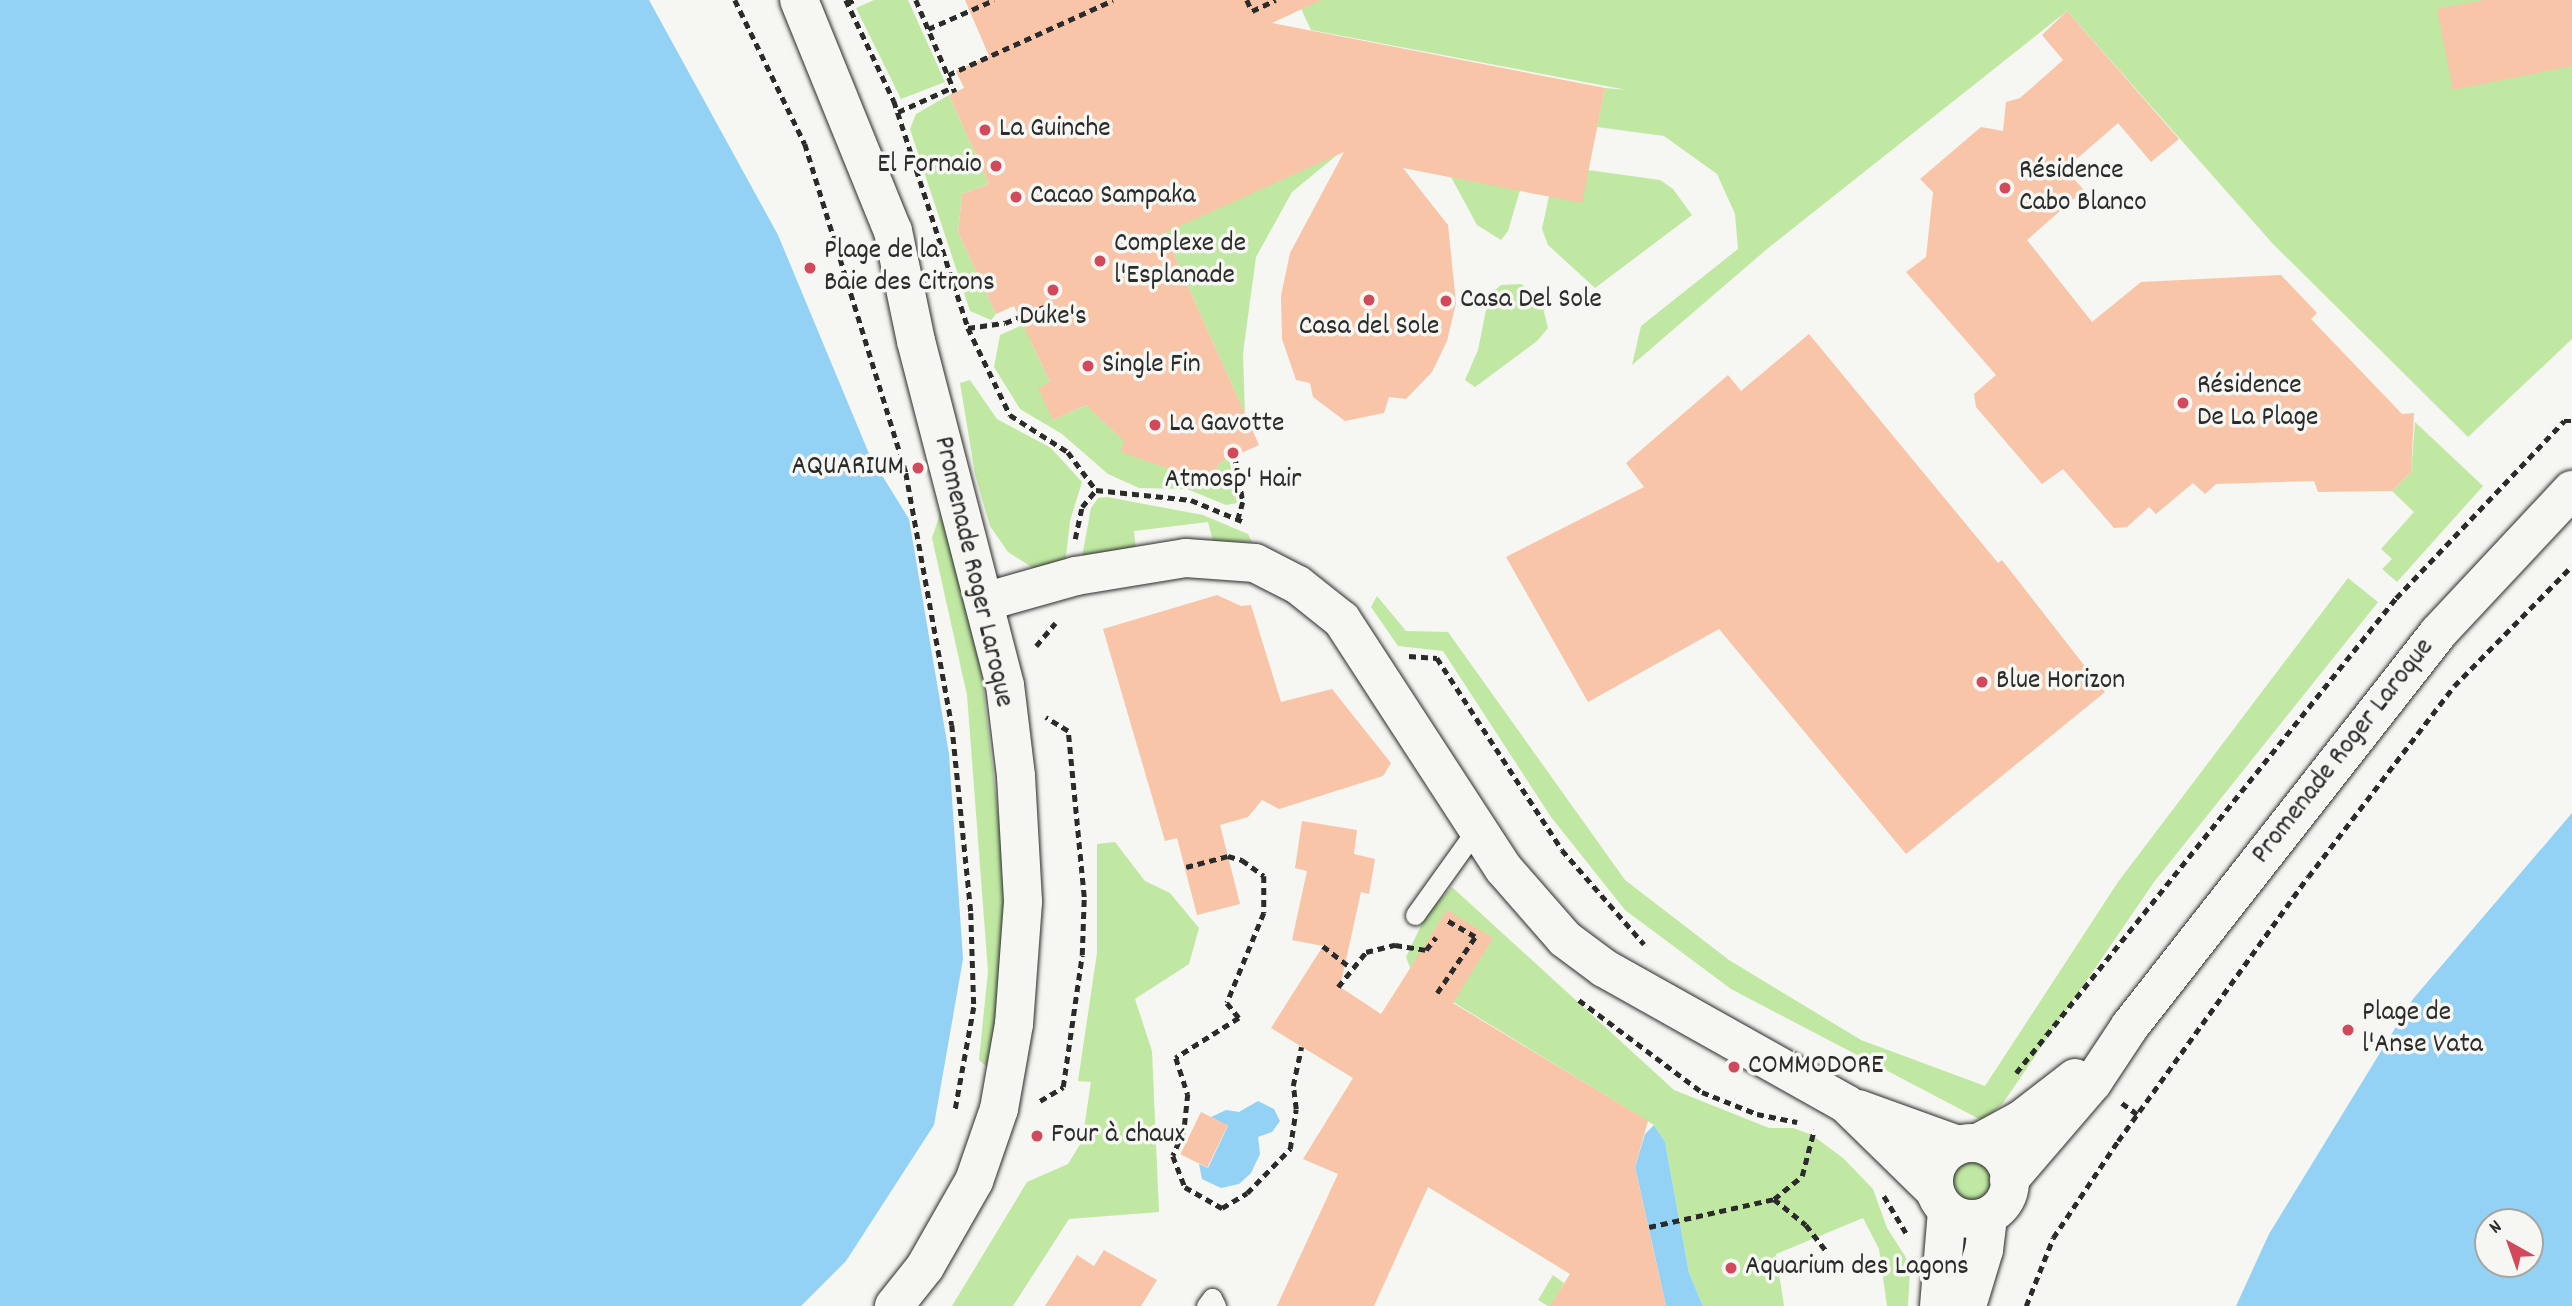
<!DOCTYPE html>
<html>
<head>
<meta charset="utf-8">
<style>
	body { margin:0 }
	#map { position:relative; width:2572px; height:1306px; overflow:hidden; background:#f6f6f2; font-family:Dekko,sans-serif }
	div>[style] { position:absolute }
	[style*='--x'] { left:calc(var(--x)*1px); top:calc(var(--y)*1px); width:calc(var(--w)*1px); rotate:calc(var(--a)*1deg) }
	.green>* { inset:0; background:#c0e8a3 }
	.water>* { inset:0; background:#94d2f5 }
	.building>* { inset:0; background:#f8c5a9; transform-origin:0 0 }
	.path>* { height:4.5px; margin-top:-2.25px; transform-origin:0; background:repeating-linear-gradient(90deg,#2b2b2b 0 7px,transparent 0 12px) }
	.roads { filter:drop-shadow(0 0 2px #2b2b2b) drop-shadow(0 0 2px #2b2b2b) }
	.lane>* { height:19px; margin:-9.5px; padding:0 9.5px; transform-origin:9.5px; border-radius:9.5px; background:#f6f6f2 }
	.primary>* { height:38px; margin:-19px; padding:0 19px; transform-origin:19px; border-radius:19px; background:#f6f6f2 }
	.primary>.ring { margin:-19px; padding:0; box-sizing:content-box; background:none; border:38px solid #f6f6f2; border-radius:50% }
	.dots>* { width:19px; height:19px; translate:-50% -50%; box-sizing:border-box; border:4px solid #f6f6f2; border-radius:50% }
	span { translate:-50% -50%; white-space:nowrap; text-align:center; line-height:1.15; -webkit-text-stroke:7px #f6f6f2; paint-order:stroke }
	.poi-label { font-size:28px; color:#2b2b2b }
	.left { translate:0 -50%; text-align:left }
	.right { translate:-100% -50%; text-align:right }
	.street-label { font-size:28px; color:#2b2b2b }
	.north { position:absolute; left:2474px; top:1208px; width:70px; height:70px; box-sizing:border-box; background:#f6f6f2; border:2px solid #a5a5a2; border-radius:50%; rotate:320deg; font-size:19px; font-weight:700; line-height:28px; text-align:center; color:#2b2b2b }
	.north::after { content:''; display:block; margin:auto; width:24px; height:32px; background:#d1495b; clip-path:polygon(50% 0,100% 100%,50% 72%,0 100%) }
</style>
</head>
<body>
<div id="map">
	<div class="green">
		<i style="clip-path:polygon(874px 0,908px 0,945px 82px,901px 99px,856px 8px)"></i>
		<i style="clip-path:polygon(1297px 0,2572px 0,2572px 339px,2468px 437px,2273px 244px,2067px 11px,1767px 249px,1632px 365px,1641px 326px,1738px 249px,1735px 214px,1717px 174px,1664px 136px,1597px 127px,1605px 88px,1627px 90px,1311px 30px)"></i>
		<i style="clip-path:polygon(949px 95px,989px 184px,962px 194px,958px 232px,996px 314px,991px 320px,970px 311px,910px 129px,916px 114px)"></i>
		<i style="clip-path:polygon(1337px 155px,1292px 192px,1256px 257px,1243px 353px,1245px 414px,1159px 222px)"></i>
		<i style="clip-path:polygon(1588px 170px,1660px 180px,1673px 189px,1692px 215px,1595px 288px,1548px 245px,1542px 229px,1549px 196px)"></i>
		<i style="clip-path:polygon(1451px 177px,1520px 190px,1508px 231px,1501px 240px,1477px 225px)"></i>
		<i style="clip-path:polygon(1521px 284px,1540px 296px,1548px 328px,1537px 341px,1475px 387px,1465px 380px,1478px 350px,1489px 295px,1501px 285px)"></i>
		<i style="clip-path:polygon(1047px 314px,1055px 331px,1031px 342px,1050px 382px,1053px 420px,1086px 405px,1120px 437px,1127px 429px,1122px 452px,1211px 484px,1222px 455px,1229px 458px,1237px 503px,1226px 505px,1187px 489px,1139px 488px,1108px 474px,1062px 434px,1020px 409px,994px 367px,1000px 335px)"></i>
		<i style="clip-path:polygon(970px 380px,997px 419px,1051px 448px,1082px 482px,1070px 521px,1065px 565px,1033px 568px,1008px 552px,990px 526px,975px 474px,960px 383px)"></i>
		<i style="clip-path:polygon(2415px 422px,2483px 486px,2397px 582px,2382px 569px,2392px 559px,2381px 549px,2414px 512px,2392px 491px,2411px 472px)"></i>
		<i style="clip-path:polygon(1107px 497px,1203px 515px,1248px 534px,1252px 542px,1213px 541px,1208px 522px,1134px 531px,1136px 550px,1082px 557px,1091px 508px,1098px 498px)"></i>
		<i style="clip-path:polygon(945px 499px,980px 660px,1005px 873px,1006px 964px,988px 1068px,979px 1060px,988px 971px,967px 695px,932px 538px)"></i>
		<i style="clip-path:polygon(2348px 578px,2378px 602px,2154px 882px,2003px 1103px,1983px 1121px,1731px 989px,1625px 910px,1551px 817px,1443px 651px,1398px 646px,1371px 607px,1377px 596px,1406px 631px,1448px 632px,1625px 880px,1729px 960px,1861px 1040px,1985px 1086px,2118px 882px)"></i>
		<i style="clip-path:polygon(1115px 842px,1145px 881px,1170px 893px,1199px 928px,1189px 964px,1135px 999px,1152px 1051px,1159px 1212px,1069px 1219px,1013px 1306px,952px 1306px,1027px 1182px,1068px 1164px,1082px 1141px,1091px 1082px,1078px 1081px,1097px 953px,1097px 844px)"></i>
		<i style="clip-path:polygon(1452px 887px,1674px 1090px,1769px 1128px,1793px 1128px,1812px 1135px,1843px 1158px,1873px 1189px,1887px 1228px,1905px 1256px,1910px 1270px,1908px 1306px,1887px 1306px,1879px 1249px,1863px 1218px,1776px 1254px,1784px 1306px,1703px 1306px,1689px 1273px,1665px 1142px,1654px 1125px,1414px 978px,1406px 957px,1426px 915px)"></i>
		<i style="clip-path:polygon(1996px 1151px,2007px 1167px,2010px 1187px,2002px 1205px,1986px 1217px,1966px 1219px,1934px 1175px,1942px 1157px)"></i>
		<i style="clip-path:polygon(1553px 1275px,1564px 1283px,1555px 1299px,1567px 1306px,1548px 1306px,1538px 1300px)"></i>
	</div>
	<div class="water">
		<i style="clip-path:polygon(0 0,649px 0,778px 235px,870px 456px,909px 519px,949px 754px,963px 959px,934px 1125px,846px 1261px,801px 1306px,0 1306px)"></i>
		<i style="clip-path:polygon(evenodd,2572px 813px,2572px 1306px,2236px 1306px,2269px 1234px,2413px 999px,2572px 813px,2488px 1222px,2530px 1222px,2530px 1264px,2488px 1264px,2488px 1222px)"></i>
		<i style="clip-path:polygon(1258px 1101px,1274px 1109px,1280px 1121px,1272px 1132px,1258px 1137px,1260px 1154px,1251px 1173px,1239px 1184px,1221px 1188px,1202px 1179px,1199px 1164px,1208px 1168px,1228px 1126px,1211px 1117px,1226px 1110px,1239px 1112px)"></i>
		<i style="clip-path:polygon(1654px 1125px,1665px 1142px,1689px 1273px,1703px 1306px,1666px 1306px,1635px 1167px,1645px 1134px)"></i>
	</div>
	<div class="building">
		<i style="clip-path:polygon(965px 0,1321px 0,1272px 23px,1605px 88px,1582px 203px,1403px 168px,1448px 225px,1456px 303px,1447px 341px,1432px 372px,1406px 399px,1389px 397px,1384px 413px,1345px 421px,1313px 397px,1310px 383px,1296px 380px,1282px 339px,1281px 296px,1290px 253px,1344px 152px,1164px 233px,1259px 445px,1219px 463px,1211px 484px,1121px 452px,1124px 441px,1086px 405px,1053px 420px,1038px 388px,1050px 382px,1014px 306px,996px 314px,958px 232px,962px 194px,989px 184px,949px 95px,964px 88px,956px 71px,989px 56px)"></i>
		<i style="clip-path:polygon(2484px 0,2572px 0,2572px 66px,2453px 90px,2437px 9px)"></i>
		<i style="clip-path:polygon(2067px 11px,2179px 139px,2151px 162px,2118px 123px,2065px 169px,2084px 190px,2027px 240px,2092px 322px,2141px 282px,2281px 275px,2317px 313px,2311px 319px,2402px 414px,2414px 413px,2411px 472px,2392px 491px,2318px 492px,2314px 481px,2216px 484px,2205px 494px,2193px 483px,2156px 514px,2149px 507px,2127px 527px,2114px 528px,2063px 469px,2042px 484px,1976px 407px,1974px 394px,1996px 375px,1906px 272px,1926px 257px,1933px 192px,1920px 179px,1981px 127px,2003px 131px,2006px 102px,2020px 98px,2063px 60px,2042px 35px)"></i>
		<i style="clip-path:polygon(1809px 334px,1998px 563px,2002px 560px,2105px 692px,1906px 854px,1719px 629px,1588px 702px,1506px 557px,1644px 487px,1626px 463px,1728px 375px,1741px 391px)"></i>
		<i style="clip-path:polygon(1217px 595px,1241px 606px,1251px 605px,1281px 702px,1332px 689px,1391px 763px,1383px 776px,1279px 809px,1262px 800px,1248px 817px,1220px 825px,1240px 904px,1197px 915px,1177px 838px,1165px 841px,1103px 629px)"></i>
		<i style="clip-path:polygon(1302px 821px,1357px 830px,1354px 854px,1375px 859px,1369px 894px,1361px 892px,1340px 987px,1381px 1014px,1447px 910px,1493px 938px,1453px 1003px,1648px 1121px,1635px 1167px,1666px 1306px,1550px 1306px,1570px 1274px,1428px 1187px,1374px 1306px,1277px 1306px,1338px 1174px,1303px 1159px,1353px 1078px,1271px 1028px,1323px 946px,1292px 940px,1307px 871px,1295px 868px)"></i>
		<i style="left:1201px;top:1112px;width:30px;height:47px;rotate:26deg"></i>
		<i style="clip-path:polygon(1104px 1250px,1157px 1280px,1141px 1306px,1045px 1306px,1077px 1255px,1094px 1266px)"></i>
	</div>
	<div class="path">
		<i style="--x:735;--y:0;--w:160;--a:64.1"></i>
		<i style="--x:805;--y:144;--w:344;--a:72.9"></i>
		<i style="--x:906;--y:473;--w:256;--a:79.7"></i>
		<i style="--x:952;--y:725;--w:189;--a:84.2"></i>
		<i style="--x:971;--y:913;--w:94;--a:88.2"></i>
		<i style="--x:974;--y:1007;--w:107;--a:100.3"></i>
		<i style="--x:846;--y:0;--w:112;--a:64.6"></i>
		<i style="--x:894;--y:101;--w:239;--a:71.9"></i>
		<i style="--x:968;--y:328;--w:97;--a:64.2"></i>
		<i style="--x:1010;--y:415;--w:69;--a:32.5"></i>
		<i style="--x:1068;--y:452;--w:47;--a:53.6"></i>
		<i style="--x:1096;--y:490;--w:96;--a:6"></i>
		<i style="--x:1191;--y:500;--w:57;--a:22.5"></i>
		<i style="--x:916;--y:0;--w:100;--a:67"></i>
		<i style="--x:1247;--y:0;--w:12;--a:66"></i>
		<i style="--x:1252;--y:11;--w:26;--a:-25"></i>
		<i style="--x:847;--y:3;--w:8;--a:-23"></i>
		<i style="--x:928;--y:29;--w:72;--a:-23.7"></i>
		<i style="--x:948;--y:75;--w:181;--a:-24.4"></i>
		<i style="--x:898;--y:112;--w:60;--a:-24.4"></i>
		<i style="--x:968;--y:328;--w:37;--a:-8"></i>
		<i style="--x:1005;--y:323;--w:42;--a:-22.3"></i>
		<i style="--x:1235;--y:456;--w:47;--a:80.1"></i>
		<i style="--x:1243;--y:502;--w:18;--a:106"></i>
		<i style="--x:1075;--y:539;--w:33;--a:-78"></i>
		<i style="--x:1082;--y:507;--w:22;--a:-51"></i>
		<i style="--x:1036;--y:646;--w:30;--a:-50"></i>
		<i style="--x:1409;--y:656;--w:28;--a:4"></i>
		<i style="--x:1437;--y:658;--w:229;--a:56.9"></i>
		<i style="--x:1562;--y:850;--w:125;--a:48.9"></i>
		<i style="--x:1186;--y:867;--w:43;--a:-14.7"></i>
		<i style="--x:1228;--y:856;--w:15;--a:16"></i>
		<i style="--x:1242;--y:860;--w:27;--a:36"></i>
		<i style="--x:1264;--y:876;--w:37;--a:90"></i>
		<i style="--x:1264;--y:913;--w:97;--a:112.3"></i>
		<i style="--x:1227;--y:1003;--w:19;--a:51"></i>
		<i style="--x:1239;--y:1018;--w:75;--a:147.6"></i>
		<i style="--x:1176;--y:1058;--w:38;--a:72"></i>
		<i style="--x:1188;--y:1094;--w:37;--a:96"></i>
		<i style="--x:1184;--y:1131;--w:27;--a:114"></i>
		<i style="--x:1173;--y:1156;--w:33;--a:69"></i>
		<i style="--x:1185;--y:1187;--w:43;--a:29.6"></i>
		<i style="--x:1222;--y:1208;--w:29;--a:-31"></i>
		<i style="--x:1247;--y:1193;--w:62;--a:-45.7"></i>
		<i style="--x:1290;--y:1149;--w:40;--a:-81.5"></i>
		<i style="--x:1296;--y:1109;--w:23;--a:-97"></i>
		<i style="--x:1293;--y:1086;--w:40;--a:-78"></i>
		<i style="--x:1323;--y:946;--w:34;--a:38"></i>
		<i style="--x:1338;--y:987;--w:45;--a:-51.3"></i>
		<i style="--x:1366;--y:952;--w:30;--a:-14"></i>
		<i style="--x:1395;--y:945;--w:31;--a:9"></i>
		<i style="--x:1426;--y:950;--w:16;--a:-52"></i>
		<i style="--x:1437;--y:993;--w:68;--a:-55.8"></i>
		<i style="--x:1475;--y:937;--w:32;--a:-150"></i>
		<i style="--x:1579;--y:1000;--w:154;--a:36.8"></i>
		<i style="--x:1702;--y:1092;--w:59;--a:21.8"></i>
		<i style="--x:1757;--y:1114;--w:41;--a:11.3"></i>
		<i style="--x:2016;--y:1073;--w:608;--a:-51.34"></i>
		<i style="--x:2396;--y:598;--w:244;--a:-46.5"></i>
		<i style="--x:2564;--y:421;--w:8;--a:0"></i>
		<i style="--x:1040;--y:1101;--w:27;--a:-31"></i>
		<i style="--x:1063;--y:1087;--w:133;--a:-81.8"></i>
		<i style="--x:1082;--y:955;--w:58;--a:-88"></i>
		<i style="--x:1084;--y:897;--w:167;--a:-95.5"></i>
		<i style="--x:1068;--y:731;--w:26;--a:-149"></i>
		<i style="--x:2122;--y:1103;--w:19;--a:36"></i>
		<i style="--x:1884;--y:1196;--w:47;--a:59"></i>
		<i style="--x:1774;--y:1199;--w:41;--a:39.1"></i>
		<i style="--x:1806;--y:1225;--w:33;--a:52"></i>
		<i style="--x:1649;--y:1227;--w:128;--a:-12.6"></i>
		<i style="--x:1774;--y:1199;--w:36;--a:-39"></i>
		<i style="--x:1802;--y:1176;--w:48;--a:-75.4"></i>
		<i style="--x:2026;--y:1306;--w:73;--a:-68.3"></i>
		<i style="--x:2053;--y:1238;--w:117;--a:-56.2"></i>
		<i style="--x:2118;--y:1141;--w:325;--a:-54.3"></i>
		<i style="--x:2308;--y:877;--w:240;--a:-52.6"></i>
		<i style="--x:2454;--y:686;--w:168;--a:-45.5"></i>
	</div>
	<div class="roads">
		<div class="lane">
			<i style="--x:1415;--y:915;--w:108;--a:-54.4"></i>
			<i style="--x:1206;--y:1306;--w:10;--a:-53"></i>
			<i style="--x:1212;--y:1298;--w:9;--a:63"></i>
		</div>
		<div class="primary">
			<i style="--x:799;--y:0;--w:249;--a:67.9"></i>
			<i style="--x:893;--y:231;--w:112;--a:78.2"></i>
			<i style="--x:916;--y:341;--w:355;--a:75.5"></i>
			<i style="--x:1005;--y:685;--w:92;--a:83.1"></i>
			<i style="--x:1016;--y:776;--w:126;--a:86.8"></i>
			<i style="--x:1023;--y:902;--w:122;--a:94.2"></i>
			<i style="--x:1014;--y:1024;--w:86;--a:100"></i>
			<i style="--x:999;--y:1109;--w:76;--a:109.1"></i>
			<i style="--x:974;--y:1181;--w:99;--a:119.7"></i>
			<i style="--x:925;--y:1267;--w:50;--a:128.5"></i>
			<i style="--x:984;--y:602;--w:96;--a:-15.8"></i>
			<i style="--x:1076;--y:576;--w:111;--a:-9.3"></i>
			<i style="--x:1186;--y:558;--w:69;--a:4.1"></i>
			<i style="--x:1255;--y:563;--w:48;--a:27.1"></i>
			<i style="--x:1298;--y:585;--w:56;--a:38.5"></i>
			<i style="--x:1342;--y:620;--w:296;--a:57"></i>
			<i style="--x:1503;--y:868;--w:94;--a:48.9"></i>
			<i style="--x:1565;--y:939;--w:49;--a:36.6"></i>
			<i style="--x:1604;--y:968;--w:278;--a:29.3"></i>
			<i style="--x:1846;--y:1104;--w:124;--a:44.3"></i>
			<i style="--x:1858;--y:1109;--w:106;--a:19.8"></i>
			<i style="--x:1978;--y:1143;--w:50;--a:-28.6"></i>
			<i style="--x:2022;--y:1119;--w:67;--a:-37.7"></i>
			<i class="ring" style="left:1934px;top:1143px;width:38px;height:38px"></i>
			<i style="--x:2009;--y:1180;--w:129;--a:-49.4"></i>
			<i style="--x:2093;--y:1082;--w:67;--a:-56.5"></i>
			<i style="--x:2130;--y:1026;--w:499;--a:-51.9"></i>
			<i style="--x:2438;--y:633;--w:196;--a:-46.9"></i>
			<i style="--x:1939;--y:1306;--w:95;--a:-85.2"></i>
			<i style="--x:1967;--y:1306;--w:59;--a:-73.1"></i>
			<i style="--x:1984;--y:1250;--w:34;--a:-83"></i>
		</div>
	</div>
	<div class="dots">
		<i style="left:985px;top:130px;background:#d1495b"></i>
		<i style="left:996px;top:166px;background:#d1495b"></i>
		<i style="left:2005px;top:188px;background:#d1495b"></i>
		<i style="left:1016px;top:197px;background:#d1495b"></i>
		<i style="left:1100px;top:261px;background:#d1495b"></i>
		<i style="left:810px;top:268px;background:#d1495b"></i>
		<i style="left:1053px;top:290px;background:#d1495b"></i>
		<i style="left:1369px;top:300px;background:#d1495b"></i>
		<i style="left:1446px;top:301px;background:#d1495b"></i>
		<i style="left:1088px;top:366px;background:#d1495b"></i>
		<i style="left:2183px;top:403px;background:#d1495b"></i>
		<i style="left:1155px;top:425px;background:#d1495b"></i>
		<i style="left:1233px;top:453px;background:#d1495b"></i>
		<i style="left:918px;top:468px;background:#d1495b"></i>
		<i style="left:1982px;top:682px;background:#d1495b"></i>
		<i style="left:2348px;top:1030px;background:#d1495b"></i>
		<i style="left:1734px;top:1067px;background:#d1495b"></i>
		<i style="left:1037px;top:1136px;background:#d1495b"></i>
		<i style="left:1731px;top:1268px;background:#d1495b"></i>
	</div>
	<div class="poi-label">
		<span class="left" style="left:999px;top:130px">La Guinche</span>
		<span class="right" style="left:982px;top:166px">El Fornaio</span>
		<span class="left" style="left:2019px;top:188px">Résidence<br>Cabo Blanco</span>
		<span class="left" style="left:1030px;top:197px">Cacao Sampaka</span>
		<span class="left" style="left:1114px;top:261px">Complexe de<br>l'Esplanade</span>
		<span class="left" style="left:824px;top:268px">Plage de la<br>Baie des Citrons</span>
		<span class="left" style="left:1460px;top:301px">Casa Del Sole</span>
		<span style="left:1053px;top:318px">Duke's</span>
		<span style="left:1369px;top:328px">Casa del Sole</span>
		<span class="left" style="left:1102px;top:366px">Single Fin</span>
		<span class="left" style="left:2197px;top:403px">Résidence<br>De La Plage</span>
		<span class="left" style="left:1169px;top:425px">La Gavotte</span>
		<span class="right" style="left:904px;top:468px">AQUARIUM</span>
		<span style="left:1233px;top:481px">Atmosp' Hair</span>
		<span class="left" style="left:1996px;top:682px">Blue Horizon</span>
		<span class="left" style="left:2362px;top:1030px">Plage de<br>l'Anse Vata</span>
		<span class="left" style="left:1748px;top:1067px">COMMODORE</span>
		<span class="left" style="left:1051px;top:1136px">Four à chaux</span>
		<span class="left" style="left:1745px;top:1268px">Aquarium des Lagons</span>
	</div>
	<div class="street-label">
		<span style="left:972px;top:572px;rotate:77deg">Promenade Roger Laroque</span>
		<span style="left:2344px;top:752px;rotate:-52deg">Promenade Roger Laroque</span>
	</div>
	<div class="north">N</div>
</div>
</body>
</html>
